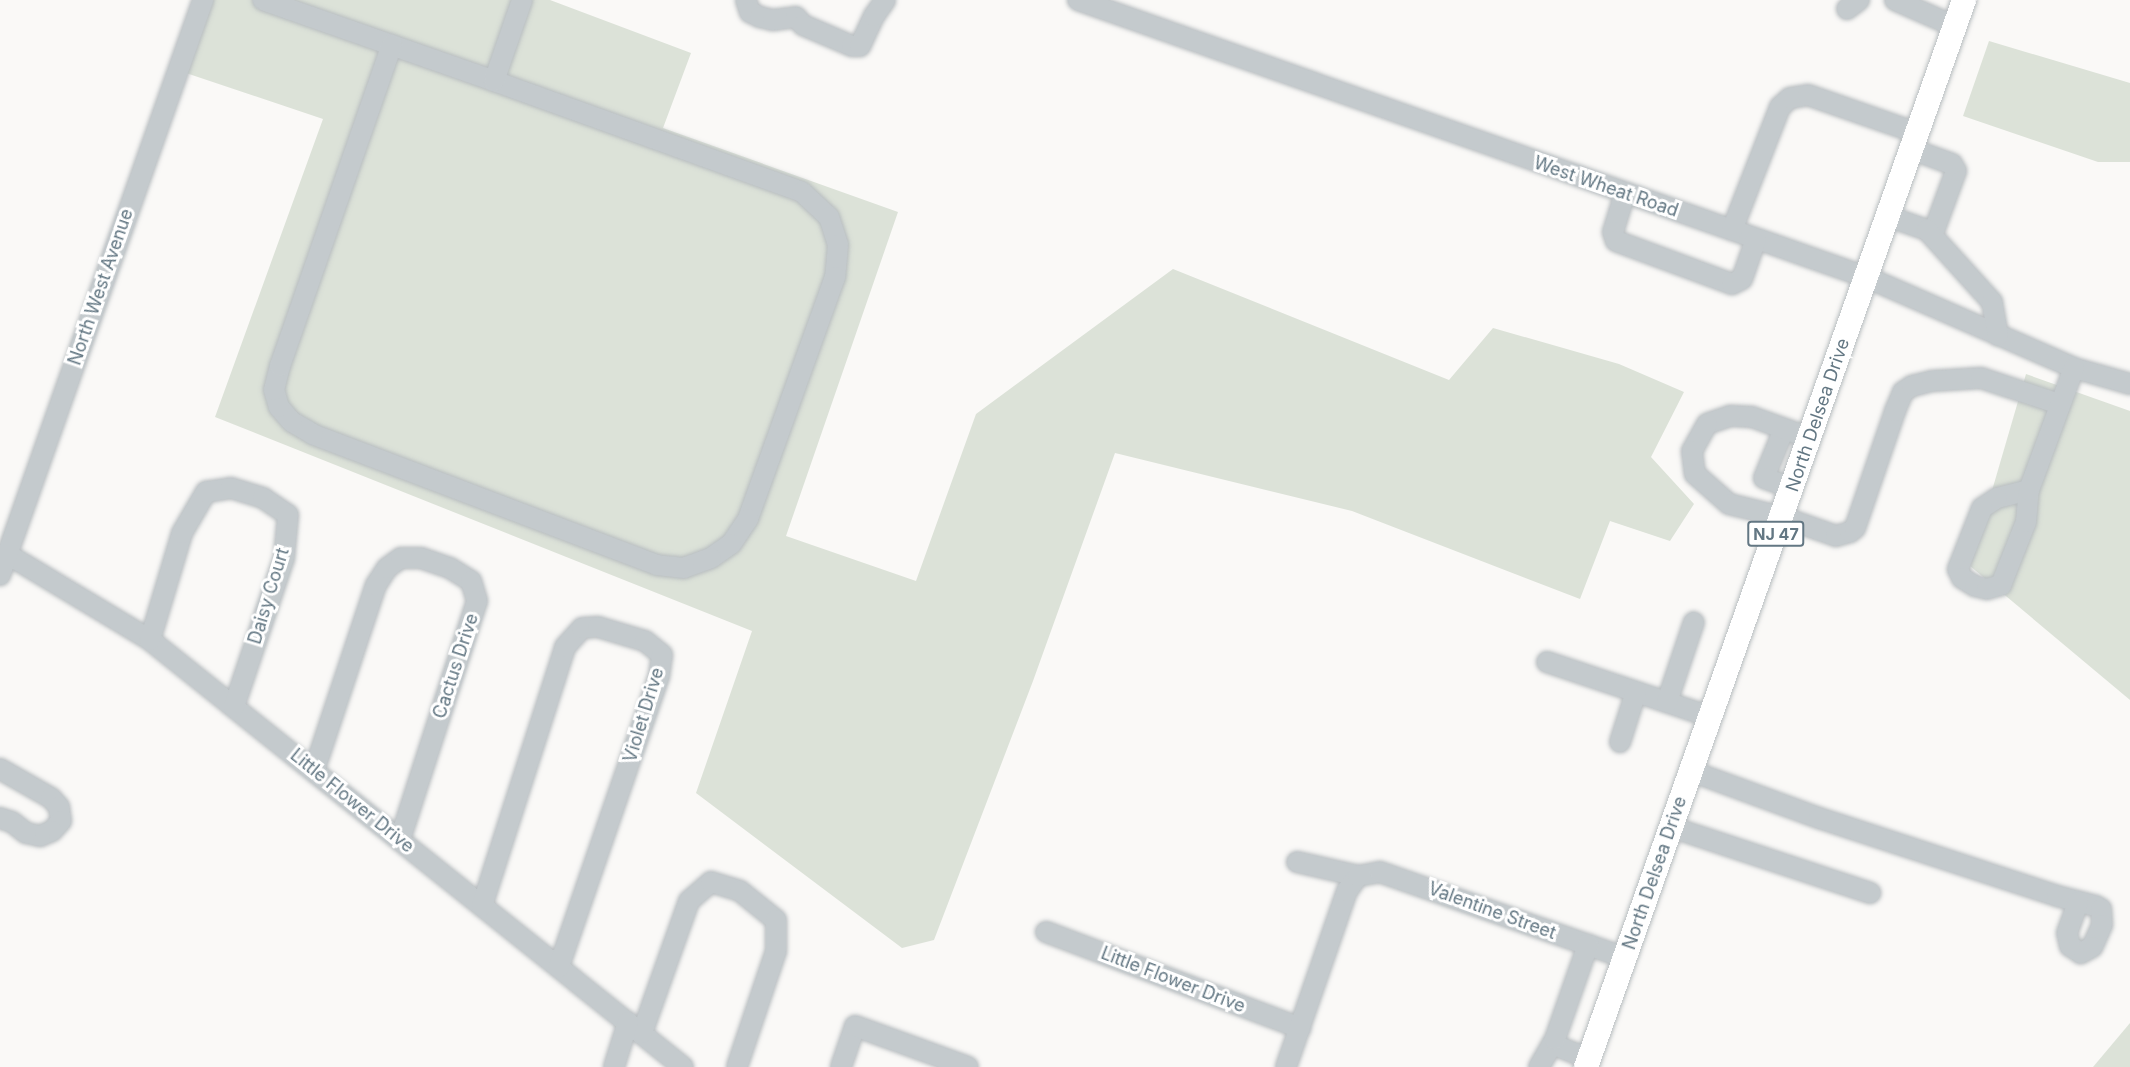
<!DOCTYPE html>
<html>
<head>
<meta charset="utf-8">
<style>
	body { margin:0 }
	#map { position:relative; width:2130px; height:1067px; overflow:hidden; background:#faf9f7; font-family:Inter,sans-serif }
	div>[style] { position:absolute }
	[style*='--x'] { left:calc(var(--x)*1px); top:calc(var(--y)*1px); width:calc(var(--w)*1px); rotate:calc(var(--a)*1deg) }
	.green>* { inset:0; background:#dce2d8 }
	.roads { filter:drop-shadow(0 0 2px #b8bdc0) drop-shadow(0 0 2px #b8bdc0) }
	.minor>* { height:20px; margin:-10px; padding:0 10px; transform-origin:10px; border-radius:10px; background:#c4cacd }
	.major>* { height:24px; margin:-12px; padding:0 12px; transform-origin:12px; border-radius:12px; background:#fff }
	span { translate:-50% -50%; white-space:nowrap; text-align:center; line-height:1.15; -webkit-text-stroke:6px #fff; paint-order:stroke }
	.shield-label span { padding:2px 4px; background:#fff; border:2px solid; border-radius:4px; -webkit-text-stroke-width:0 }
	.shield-label { font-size:16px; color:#637783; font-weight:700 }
	.street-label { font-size:18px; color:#637783 }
</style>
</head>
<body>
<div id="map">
	<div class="green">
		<i style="clip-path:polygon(203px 0,550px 0,691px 53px,663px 128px,898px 212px,786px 536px,916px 581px,976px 414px,1173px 269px,1449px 380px,1493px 328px,1619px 364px,1684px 392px,1651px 457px,1694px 504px,1670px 541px,1610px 521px,1580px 599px,1352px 511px,1115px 453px,1033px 681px,934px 940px,902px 948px,696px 793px,752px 631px,215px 417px,323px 119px,177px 70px)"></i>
		<i style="clip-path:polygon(1989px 41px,2130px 83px,2130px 162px,2098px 162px,1963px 116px)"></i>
		<i style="clip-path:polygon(2026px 374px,2130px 411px,2130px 700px,1970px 566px)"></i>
		<i style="clip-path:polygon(2130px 1023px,2130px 1067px,2093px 1067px)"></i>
	</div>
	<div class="roads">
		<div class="minor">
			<i style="--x:263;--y:0;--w:245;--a:19.3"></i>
			<i style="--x:494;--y:81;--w:327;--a:19.8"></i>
			<i style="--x:802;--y:192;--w:37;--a:43"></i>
			<i style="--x:829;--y:217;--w:29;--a:72"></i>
			<i style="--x:838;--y:245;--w:32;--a:95"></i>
			<i style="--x:835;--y:277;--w:257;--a:109.8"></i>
			<i style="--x:748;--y:519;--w:30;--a:124"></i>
			<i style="--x:731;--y:544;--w:24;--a:145"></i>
			<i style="--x:711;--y:558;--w:29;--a:160"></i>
			<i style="--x:684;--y:568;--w:27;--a:-174"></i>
			<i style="--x:657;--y:565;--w:368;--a:-159.2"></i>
			<i style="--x:313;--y:434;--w:24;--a:-150"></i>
			<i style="--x:292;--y:422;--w:20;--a:-131"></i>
			<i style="--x:279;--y:407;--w:18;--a:-106"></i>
			<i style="--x:274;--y:390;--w:25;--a:-76"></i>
			<i style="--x:280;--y:366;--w:340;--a:-70.8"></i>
			<i style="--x:746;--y:0;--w:13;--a:72"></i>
			<i style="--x:750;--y:12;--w:11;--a:27"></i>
			<i style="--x:760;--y:17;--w:13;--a:13"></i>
			<i style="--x:773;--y:20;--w:23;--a:-7"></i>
			<i style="--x:796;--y:17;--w:11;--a:49"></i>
			<i style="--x:803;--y:25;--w:53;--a:23.2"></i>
			<i style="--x:852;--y:46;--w:8;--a:0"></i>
			<i style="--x:860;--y:46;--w:33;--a:-65"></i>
			<i style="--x:874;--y:16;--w:19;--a:-55"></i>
			<i style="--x:1078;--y:0;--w:835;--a:19.37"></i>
			<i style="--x:1866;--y:277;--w:227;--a:23.6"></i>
			<i style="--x:2074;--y:368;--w:58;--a:15.9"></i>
			<i style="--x:1895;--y:0;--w:64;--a:23.8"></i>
			<i style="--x:1847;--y:9;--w:15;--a:-37"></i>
			<i style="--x:494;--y:81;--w:86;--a:-70.9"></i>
			<i style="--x:1625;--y:193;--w:41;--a:107.1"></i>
			<i style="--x:1613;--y:232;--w:9;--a:72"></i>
			<i style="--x:1616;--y:241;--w:124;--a:20.3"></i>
			<i style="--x:1732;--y:284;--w:11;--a:-27"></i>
			<i style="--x:1742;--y:279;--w:42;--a:-70.7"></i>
			<i style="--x:1887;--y:216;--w:42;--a:19.3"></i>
			<i style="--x:1927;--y:230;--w:8;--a:-14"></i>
			<i style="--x:1935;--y:228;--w:61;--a:-69.8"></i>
			<i style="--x:1956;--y:171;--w:8;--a:-120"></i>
			<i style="--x:1952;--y:164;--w:44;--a:-159.9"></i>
			<i style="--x:1732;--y:230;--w:132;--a:-68.7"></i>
			<i style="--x:1780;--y:107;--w:13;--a:-42"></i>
			<i style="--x:1790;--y:98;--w:18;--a:-9"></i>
			<i style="--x:1808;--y:95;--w:115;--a:19.2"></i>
			<i style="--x:1927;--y:230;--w:97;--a:47.9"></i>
			<i style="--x:1992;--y:302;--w:34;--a:80"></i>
			<i style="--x:1784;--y:429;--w:53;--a:112.2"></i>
			<i style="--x:1764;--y:478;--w:30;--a:20"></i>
			<i style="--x:1810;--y:438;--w:62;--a:-160.1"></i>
			<i style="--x:1752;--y:417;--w:22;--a:-177"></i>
			<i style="--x:1730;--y:416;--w:24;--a:161"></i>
			<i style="--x:1707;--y:424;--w:31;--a:119"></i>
			<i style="--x:1692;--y:451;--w:23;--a:83"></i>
			<i style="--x:1695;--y:474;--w:45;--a:41.4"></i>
			<i style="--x:1729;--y:504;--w:55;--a:13.8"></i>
			<i style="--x:1782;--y:517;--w:57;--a:19.4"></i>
			<i style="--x:1836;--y:536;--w:15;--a:-16"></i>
			<i style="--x:1850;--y:532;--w:6;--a:-39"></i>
			<i style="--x:1855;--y:528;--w:124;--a:-71.1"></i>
			<i style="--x:1895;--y:411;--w:21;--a:-67"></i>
			<i style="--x:1903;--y:392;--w:11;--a:-34"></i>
			<i style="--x:1912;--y:386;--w:21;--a:-14"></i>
			<i style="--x:1932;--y:381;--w:49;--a:-3.5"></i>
			<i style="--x:1981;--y:378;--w:82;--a:18.4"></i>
			<i style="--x:2029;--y:490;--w:33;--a:166"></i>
			<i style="--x:1997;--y:498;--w:18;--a:146"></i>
			<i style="--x:1982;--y:508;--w:66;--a:111.5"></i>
			<i style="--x:1958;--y:569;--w:10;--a:66"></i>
			<i style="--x:1962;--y:578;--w:15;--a:32"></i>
			<i style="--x:1975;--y:586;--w:12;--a:14"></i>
			<i style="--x:1987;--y:589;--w:15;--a:-16"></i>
			<i style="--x:2001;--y:585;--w:68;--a:-68.4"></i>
			<i style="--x:2026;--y:522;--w:32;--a:-85"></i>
			<i style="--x:2029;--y:490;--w:130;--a:-69.8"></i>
			<i style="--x:7;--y:554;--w:167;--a:31"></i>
			<i style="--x:150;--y:640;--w:683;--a:38.7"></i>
			<i style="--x:0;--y:575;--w:610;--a:-70.55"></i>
			<i style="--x:150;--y:640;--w:112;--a:-73.3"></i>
			<i style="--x:182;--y:533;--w:48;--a:-59.7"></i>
			<i style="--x:206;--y:492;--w:25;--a:-9"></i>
			<i style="--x:231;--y:488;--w:34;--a:17"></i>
			<i style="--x:263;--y:498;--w:30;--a:34"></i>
			<i style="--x:288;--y:515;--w:43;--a:95.3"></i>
			<i style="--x:284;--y:558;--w:157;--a:108.6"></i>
			<i style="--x:1547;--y:662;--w:173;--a:18.5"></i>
			<i style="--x:1667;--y:702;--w:84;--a:-71.4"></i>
			<i style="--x:1620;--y:742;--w:52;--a:-72.3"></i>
			<i style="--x:0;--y:769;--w:59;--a:29.6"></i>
			<i style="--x:51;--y:798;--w:12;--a:48"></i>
			<i style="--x:59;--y:807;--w:14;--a:82"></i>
			<i style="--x:61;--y:821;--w:13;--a:132"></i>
			<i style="--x:52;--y:831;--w:13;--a:157"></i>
			<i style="--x:40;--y:836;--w:14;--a:-168"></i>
			<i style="--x:26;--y:833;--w:18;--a:-142"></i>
			<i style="--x:12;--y:822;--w:13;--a:-162"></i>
			<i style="--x:314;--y:771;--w:196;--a:-71.6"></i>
			<i style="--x:376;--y:585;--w:20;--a:-57"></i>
			<i style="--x:387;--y:568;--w:17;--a:-36"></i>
			<i style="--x:401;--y:558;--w:20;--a:0"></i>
			<i style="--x:421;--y:558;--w:31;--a:19"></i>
			<i style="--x:450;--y:568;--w:25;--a:32"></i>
			<i style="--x:471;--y:581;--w:21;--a:73"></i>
			<i style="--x:477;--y:601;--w:251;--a:107.9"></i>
			<i style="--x:1691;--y:771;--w:136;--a:20.2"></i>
			<i style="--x:1819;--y:818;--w:250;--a:18.1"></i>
			<i style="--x:2057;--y:896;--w:40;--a:14.4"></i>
			<i style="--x:2096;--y:906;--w:6;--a:31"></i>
			<i style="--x:2101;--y:909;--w:16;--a:86"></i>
			<i style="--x:2102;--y:925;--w:24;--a:114"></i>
			<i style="--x:2092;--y:947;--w:13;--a:151"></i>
			<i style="--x:2081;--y:953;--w:13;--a:-148"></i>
			<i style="--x:2070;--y:946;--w:13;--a:-103"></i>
			<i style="--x:2067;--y:933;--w:33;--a:-70"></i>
			<i style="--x:1671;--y:827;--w:210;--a:18.3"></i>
			<i style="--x:1297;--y:862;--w:63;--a:12.9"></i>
			<i style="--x:482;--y:906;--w:272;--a:-72.2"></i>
			<i style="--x:565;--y:647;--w:25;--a:-48"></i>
			<i style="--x:582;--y:628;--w:16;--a:-4"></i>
			<i style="--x:598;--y:627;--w:49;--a:16.6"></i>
			<i style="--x:645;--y:641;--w:22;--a:39"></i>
			<i style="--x:662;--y:655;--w:21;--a:98"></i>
			<i style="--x:659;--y:676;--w:308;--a:109"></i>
			<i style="--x:1046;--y:932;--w:272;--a:20.7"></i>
			<i style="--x:642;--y:1033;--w:140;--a:-70.4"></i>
			<i style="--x:689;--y:901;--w:29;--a:-41"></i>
			<i style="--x:711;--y:882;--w:30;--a:17"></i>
			<i style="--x:740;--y:891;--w:46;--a:38.9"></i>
			<i style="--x:776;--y:920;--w:31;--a:90"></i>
			<i style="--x:776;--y:951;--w:122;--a:108.6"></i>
			<i style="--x:1552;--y:1044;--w:40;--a:22"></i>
			<i style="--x:614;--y:1067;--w:47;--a:-72.7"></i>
			<i style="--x:841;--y:1067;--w:43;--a:-71.1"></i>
			<i style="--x:855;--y:1026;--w:120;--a:19.9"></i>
			<i style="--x:1286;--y:1067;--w:186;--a:-70.9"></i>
			<i style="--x:1347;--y:891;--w:19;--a:-54"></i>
			<i style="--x:1358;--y:876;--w:22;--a:-10"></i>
			<i style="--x:1380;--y:872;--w:260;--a:19.3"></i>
			<i style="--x:1539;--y:1067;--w:32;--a:-60"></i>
			<i style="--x:1555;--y:1039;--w:100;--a:-70.7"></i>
		</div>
		<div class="major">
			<i style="--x:1586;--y:1067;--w:1132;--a:-70.49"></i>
		</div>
	</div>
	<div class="shield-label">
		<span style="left:1776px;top:534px">NJ 47</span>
	</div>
	<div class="street-label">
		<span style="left:1606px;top:187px;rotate:19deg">West Wheat Road</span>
		<span style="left:101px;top:287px;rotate:-71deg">North West Avenue</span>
		<span style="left:1818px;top:415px;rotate:-71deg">North Delsea Drive</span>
		<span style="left:269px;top:596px;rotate:-73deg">Daisy Court</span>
		<span style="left:456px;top:666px;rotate:-72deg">Cactus Drive</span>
		<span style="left:644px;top:715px;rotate:-73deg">Violet Drive</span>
		<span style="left:352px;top:801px;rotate:39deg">Little Flower Drive</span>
		<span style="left:1655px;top:873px;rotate:-71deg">North Delsea Drive</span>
		<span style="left:1492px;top:911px;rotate:20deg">Valentine Street</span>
		<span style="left:1173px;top:980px;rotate:21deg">Little Flower Drive</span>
	</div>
</div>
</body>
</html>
